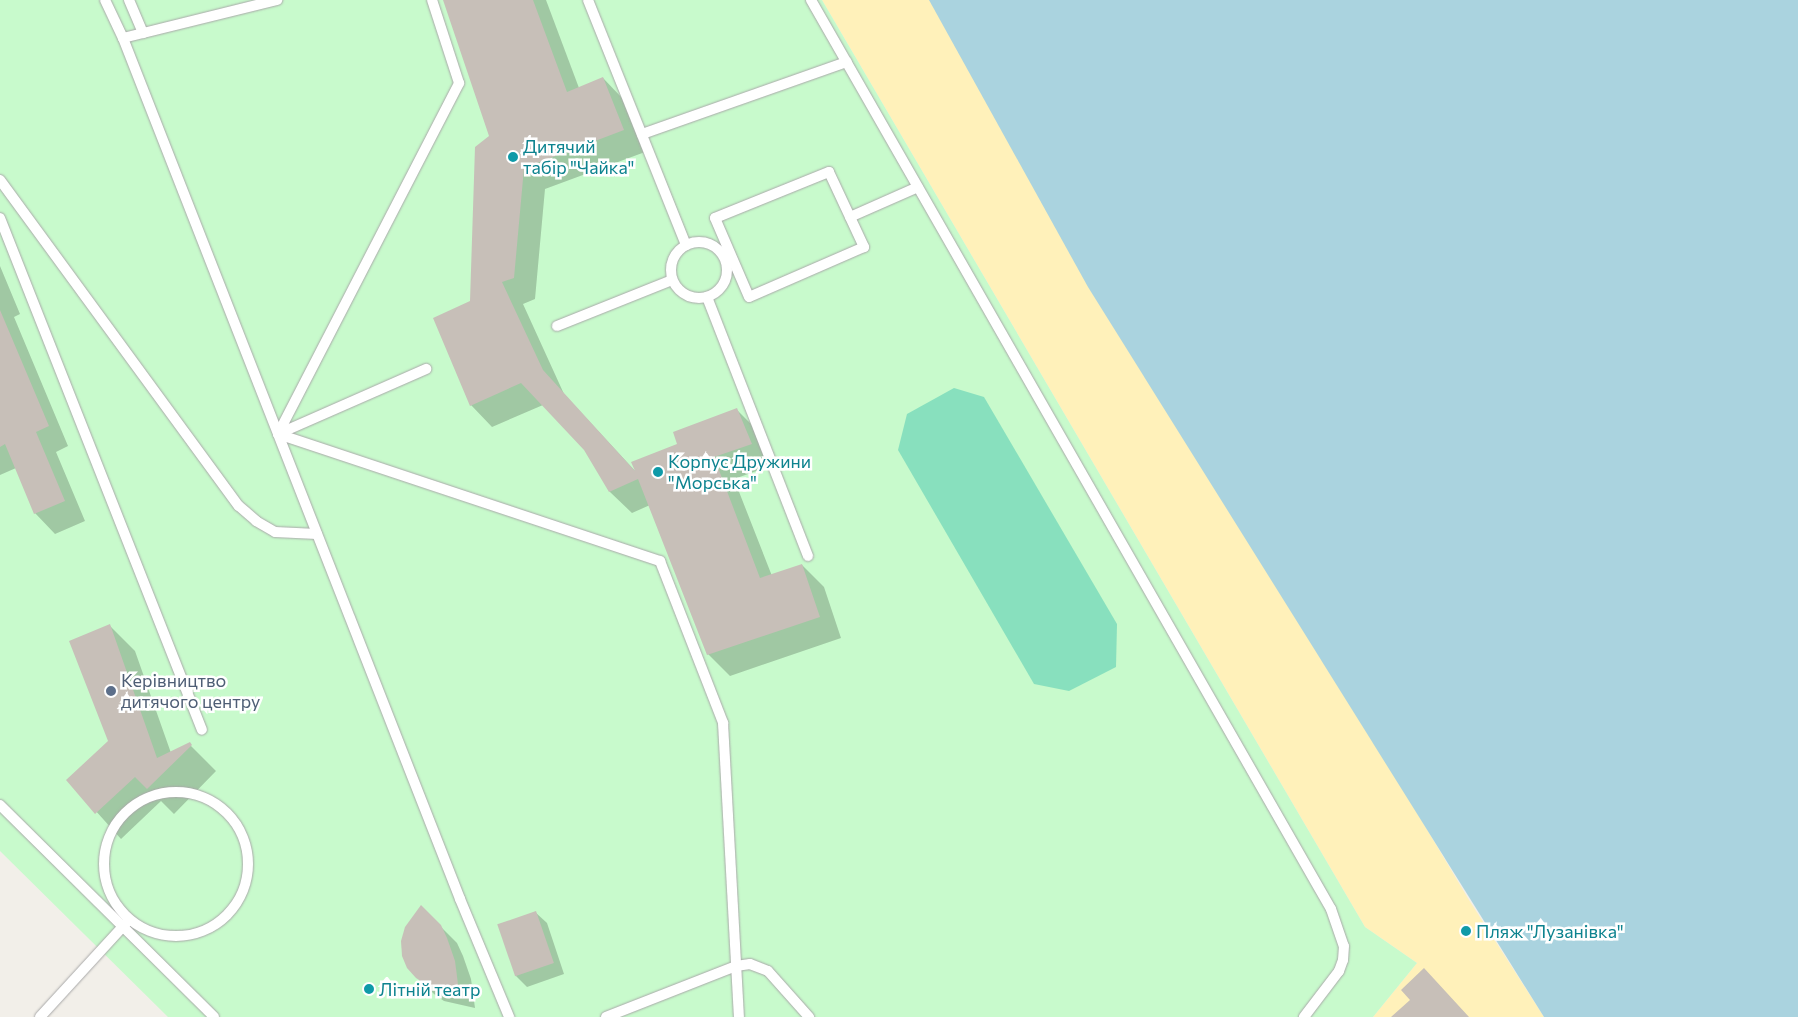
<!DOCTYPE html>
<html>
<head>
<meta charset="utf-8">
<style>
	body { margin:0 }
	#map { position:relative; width:1798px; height:1017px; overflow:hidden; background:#f2efe9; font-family:Commissioner,sans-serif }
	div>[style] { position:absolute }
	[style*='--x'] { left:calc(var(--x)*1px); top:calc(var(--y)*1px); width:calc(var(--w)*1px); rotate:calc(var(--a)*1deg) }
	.sand>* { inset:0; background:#fff1ba }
	.park>* { inset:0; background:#c8facc }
	.pitch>* { inset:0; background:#88e0be }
	.water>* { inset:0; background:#aad3df }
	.shadow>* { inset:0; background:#0003 }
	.building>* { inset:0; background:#c7bfb8; transform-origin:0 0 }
	.roads { filter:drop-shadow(0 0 1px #a9a9a9) drop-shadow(0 0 1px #a9a9a9) }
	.service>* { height:10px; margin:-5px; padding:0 5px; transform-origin:5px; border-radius:5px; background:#fff }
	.service>.ring { margin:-5px; padding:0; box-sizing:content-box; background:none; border:10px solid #fff; border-radius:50% }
	.dots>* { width:14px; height:14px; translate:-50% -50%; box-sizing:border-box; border:2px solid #fff; border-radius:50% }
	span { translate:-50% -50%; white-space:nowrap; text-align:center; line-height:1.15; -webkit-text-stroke:5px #fff; paint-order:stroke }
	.culture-label { font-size:18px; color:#0d838f }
	.left { translate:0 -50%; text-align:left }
	.service-label { font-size:18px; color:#4e5e75 }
</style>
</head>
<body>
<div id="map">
	<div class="sand">
		<i style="clip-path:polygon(822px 0,933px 0,1469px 900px,1544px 1017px,1373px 1017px,1417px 963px,1365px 927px)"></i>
	</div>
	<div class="park">
		<i style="clip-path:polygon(0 0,822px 0,1365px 927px,1417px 963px,1373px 1017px,168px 1017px,0 851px)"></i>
	</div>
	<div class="pitch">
		<i style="clip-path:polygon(954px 388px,984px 397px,1117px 624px,1116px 667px,1069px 691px,1034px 684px,898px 450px,907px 414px)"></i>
	</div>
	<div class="water">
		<i style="clip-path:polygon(929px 0,1798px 0,1798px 1017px,1544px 1017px,1088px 287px)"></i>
	</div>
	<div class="shadow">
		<i style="clip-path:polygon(444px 0,546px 0,579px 88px,603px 78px,624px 100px,645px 152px,545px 189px,535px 299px,523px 304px,564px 394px,637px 473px,736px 409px,758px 431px,773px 465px,734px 479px,772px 576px,802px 565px,824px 587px,841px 638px,730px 676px,708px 654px,650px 505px,632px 513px,610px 492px,585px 449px,543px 405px,492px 427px,471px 405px,471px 302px,490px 136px)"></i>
		<i style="clip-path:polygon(0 266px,20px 314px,14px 317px,68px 446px,56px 452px,85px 521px,55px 534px,35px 513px,16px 468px,0 475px)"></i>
		<i style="clip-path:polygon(110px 626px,135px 651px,171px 753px,189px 744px,216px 771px,174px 814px,161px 801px,121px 839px,68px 780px,109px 742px)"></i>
		<i style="clip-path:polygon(535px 912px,547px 923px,564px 974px,527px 987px,516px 976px)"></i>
		<i style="clip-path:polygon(437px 923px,457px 943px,463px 956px,471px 979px,475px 1008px,444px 1001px,434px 994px,417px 977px)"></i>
	</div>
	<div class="building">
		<i style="clip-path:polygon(443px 0,533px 0,567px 92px,603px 77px,624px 130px,524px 168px,514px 278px,502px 282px,543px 370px,635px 471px,631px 462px,677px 444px,673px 432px,737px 408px,752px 444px,714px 457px,760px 578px,802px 564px,820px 617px,707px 655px,638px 479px,609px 492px,584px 450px,521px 383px,470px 406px,433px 318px,470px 301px,475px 147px,489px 136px)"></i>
		<i style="clip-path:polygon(0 310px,49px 426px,36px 432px,65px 501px,34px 514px,5px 444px,0 447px)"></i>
		<i style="clip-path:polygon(110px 624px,157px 758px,190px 742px,192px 745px,147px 789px,135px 777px,95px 814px,66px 780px,108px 741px,69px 641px)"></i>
		<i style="clip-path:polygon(421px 905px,441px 925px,447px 938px,455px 961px,459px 992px,427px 985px,416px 978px,407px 968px,402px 956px,401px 941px,405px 927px)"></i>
		<i style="left:536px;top:911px;width:55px;height:41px;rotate:71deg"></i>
		<i style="clip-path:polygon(1424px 968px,1469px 1017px,1391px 1017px,1410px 1000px,1401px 990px)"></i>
	</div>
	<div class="roads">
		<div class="service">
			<i style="--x:105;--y:0;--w:42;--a:64.7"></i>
			<i style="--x:123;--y:38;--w:925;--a:68.62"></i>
			<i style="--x:460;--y:899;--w:128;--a:67.4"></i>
			<i style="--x:129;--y:0;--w:36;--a:67"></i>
			<i style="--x:588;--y:0;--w:264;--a:68.2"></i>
			<i style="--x:811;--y:0;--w:1047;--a:60.23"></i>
			<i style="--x:1331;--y:909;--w:39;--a:71"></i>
			<i style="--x:1344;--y:946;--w:14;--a:94"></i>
			<i style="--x:1343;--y:960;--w:12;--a:110"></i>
			<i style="--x:1339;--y:971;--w:58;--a:127.3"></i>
			<i style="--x:123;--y:38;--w:159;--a:-13.9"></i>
			<i style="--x:642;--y:134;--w:217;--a:-19.4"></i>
			<i style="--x:829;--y:172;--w:83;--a:65"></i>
			<i style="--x:864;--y:247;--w:125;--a:156.5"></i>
			<i style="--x:749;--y:297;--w:86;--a:-113.3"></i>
			<i style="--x:715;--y:218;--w:123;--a:-22"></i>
			<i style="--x:0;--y:180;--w:404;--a:53.8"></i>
			<i style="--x:239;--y:506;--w:23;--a:41"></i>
			<i style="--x:256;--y:521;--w:22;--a:30"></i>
			<i style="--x:275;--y:532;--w:42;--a:2.7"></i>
			<i style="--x:850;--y:217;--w:74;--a:-23.8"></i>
			<i style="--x:0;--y:218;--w:550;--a:68.47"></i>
			<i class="ring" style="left:671px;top:242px;width:46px;height:46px"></i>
			<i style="--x:707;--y:297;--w:278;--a:68.7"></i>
			<i style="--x:557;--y:326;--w:124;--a:-21.8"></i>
			<i style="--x:278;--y:434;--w:403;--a:18.4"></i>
			<i style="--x:660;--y:561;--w:174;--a:68.7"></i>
			<i style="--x:723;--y:723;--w:294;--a:86.9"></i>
			<i style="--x:278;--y:434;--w:395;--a:-62.7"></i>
			<i style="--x:459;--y:83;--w:87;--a:-108"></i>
			<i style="--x:278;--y:434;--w:162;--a:-23.7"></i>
			<i class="ring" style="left:104px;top:792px;width:134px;height:134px"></i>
			<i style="--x:0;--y:805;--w:301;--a:44.7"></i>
			<i style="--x:40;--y:1017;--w:129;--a:-47.5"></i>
			<i style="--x:606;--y:1017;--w:140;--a:-21.4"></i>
			<i style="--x:736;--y:966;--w:14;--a:-8"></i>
			<i style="--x:750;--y:964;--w:19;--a:21"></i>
			<i style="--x:768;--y:971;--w:62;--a:48.3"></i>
		</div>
	</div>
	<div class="dots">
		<i style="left:513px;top:157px;background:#0f9aa8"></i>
		<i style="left:658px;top:472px;background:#0f9aa8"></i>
		<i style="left:111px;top:691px;background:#5c6f8a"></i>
		<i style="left:1466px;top:931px;background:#0f9aa8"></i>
		<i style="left:369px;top:989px;background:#0f9aa8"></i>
	</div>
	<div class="culture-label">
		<span class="left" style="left:523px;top:157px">Дитячий<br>табір "Чайка"</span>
		<span class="left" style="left:668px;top:472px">Корпус Дружини<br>"Морська"</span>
		<span class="left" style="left:1476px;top:931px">Пляж "Лузанівка"</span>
		<span class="left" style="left:379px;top:989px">Літній театр</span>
	</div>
	<div class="service-label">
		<span class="left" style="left:121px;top:691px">Керівництво<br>дитячого центру</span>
	</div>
</div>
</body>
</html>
